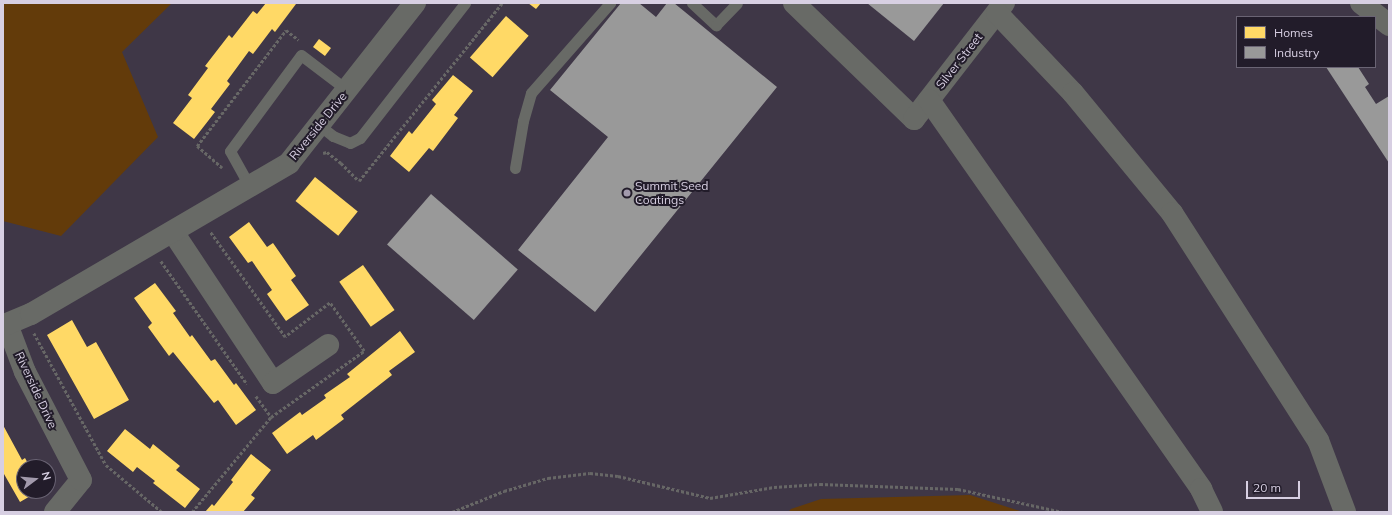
<!DOCTYPE html>
<html>
<head>
<meta charset="utf-8">
<style>
	body { margin:0 }
	#map { position:relative; width:1392px; height:515px; overflow:hidden; background:#3f3747; font-family:Mulish,sans-serif }
	div>[style] { position:absolute }
	[style*='--x'] { left:calc(var(--x)*1px); top:calc(var(--y)*1px); width:calc(var(--w)*1px); rotate:calc(var(--a)*1deg) }
	.green>* { inset:0; background:#633b0a }
	.homes>* { inset:0; background:#ffd966; transform-origin:0 0 }
	.industry>* { inset:0; background:#999; transform-origin:0 0 }
	.path>* { height:2.5px; margin-top:-1.25px; transform-origin:0; background:repeating-linear-gradient(90deg,#676766 0 3px,transparent 0 5px) }
	.service>* { height:11px; margin:-5.5px; padding:0 5.5px; transform-origin:5.5px; border-radius:5.5px; background:#686a66 }
	.minor>* { height:22px; margin:-11px; padding:0 11px; transform-origin:11px; border-radius:11px; background:#686a66 }
	.dots>* { width:11px; height:11px; translate:-50% -50%; box-sizing:border-box; border:2px solid #221c2a; border-radius:50% }
	span { translate:-50% -50%; white-space:nowrap; text-align:center; line-height:1.15; -webkit-text-stroke:4px #221c2a; paint-order:stroke }
	.street-label { font-size:12px; color:#d7cfe2 }
	.poi-label { font-size:12px; color:#d7cfe2 }
	.left { translate:0 -50%; text-align:left }
	.frame { position:absolute; inset:0; border:4px solid #d7cfe2; pointer-events:none }
	.legend { position:absolute; left:1236px; top:16px; width:140px; height:52px; box-sizing:border-box; background:#221c2a; border:1px solid #6a6474; margin:0; padding:5px 7px; list-style:none; font-size:12px; color:#d7cfe2 }
	.legend li { display:flex; align-items:center; gap:8px; height:20px }
	.legend b { width:20px; border:1px solid #6a6474 }
	.north { position:absolute; left:16px; top:459px; width:40px; height:40px; box-sizing:border-box; background:#221c2a; border:1px solid #6a6474; border-radius:50%; rotate:74deg; font-size:11px; font-weight:700; line-height:16px; text-align:center; color:#d7cfe2 }
	.north::after { content:''; display:block; margin:auto; width:14px; height:18px; background:#a29aac; clip-path:polygon(50% 0,100% 100%,50% 72%,0 100%) }
	.scale { position:absolute; left:1246px; top:481px; width:54px; height:18px; box-sizing:border-box; border:2px solid #d7cfe2; border-top:0; padding-left:5px; font-size:12px; line-height:14px; white-space:nowrap; color:#d7cfe2; -webkit-text-stroke:3px #221c2a; paint-order:stroke }
</style>
</head>
<body>
<div id="map">
	<div class="green">
		<i style="clip-path:polygon(3px 3px,172px 3px,122px 52px,158px 137px,61px 236px,3px 221px)"></i>
		<i style="clip-path:polygon(970px 495px,1023px 512px,788px 512px,791px 509px,821px 499px)"></i>
	</div>
	<div class="homes">
		<i style="clip-path:polygon(266px 3px,296px 4px,275px 32px,272px 29px,253px 54px,249px 51px,227px 81px,230px 84px,211px 109px,215px 112px,194px 139px,173px 123px,192px 98px,188px 95px,208px 68px,205px 66px,229px 35px,232px 38px,253px 11px,257px 14px)"></i>
		<i style="clip-path:polygon(528px 3px,541px 3px,536px 9px)"></i>
		<i style="left:506px;top:16px;width:30px;height:55px;rotate:41deg"></i>
		<i style="left:319px;top:39px;width:15px;height:10px;rotate:37deg"></i>
		<i style="clip-path:polygon(453px 75px,473px 91px,454px 115px,458px 118px,433px 151px,429px 148px,409px 172px,390px 156px,409px 131px,412px 134px,436px 104px,432px 100px)"></i>
		<i style="left:315px;top:177px;width:55px;height:31px;rotate:39deg"></i>
		<i style="clip-path:polygon(249px 222px,267px 247px,273px 243px,296px 276px,291px 280px,309px 305px,286px 321px,267px 294px,272px 290px,252px 261px,248px 263px,229px 237px)"></i>
		<i style="left:363px;top:265px;width:55px;height:29px;rotate:55deg"></i>
		<i style="clip-path:polygon(155px 283px,176px 311px,173px 313px,190px 337px,192px 335px,211px 361px,215px 359px,234px 385px,236px 383px,256px 410px,236px 425px,218px 400px,214px 403px,173px 352px,169px 356px,148px 327px,152px 323px,134px 298px)"></i>
		<i style="clip-path:polygon(72px 320px,87px 347px,96px 342px,129px 400px,94px 419px,47px 335px)"></i>
		<i style="clip-path:polygon(400px 331px,415px 352px,389px 371px,392px 375px,341px 415px,344px 419px,316px 440px,313px 435px,287px 454px,272px 433px,300px 412px,302px 415px,326px 398px,324px 395px,350px 377px,347px 374px)"></i>
		<i style="clip-path:polygon(3px 425px,22px 460px,25px 458px,30px 467px,24px 467px,24px 491px,39px 491px,20px 502px,4px 474px,3px 474px)"></i>
		<i style="clip-path:polygon(125px 429px,150px 449px,153px 444px,180px 466px,176px 470px,200px 489px,185px 508px,153px 483px,155px 481px,137px 467px,133px 472px,107px 451px)"></i>
		<i style="clip-path:polygon(251px 454px,271px 470px,251px 495px,255px 498px,243px 512px,205px 512px,212px 504px,214px 506px,233px 482px,231px 480px)"></i>
	</div>
	<div class="industry">
		<i style="clip-path:polygon(621px 3px,639px 3px,656px 17px,667px 3px,674px 3px,777px 87px,595px 312px,518px 250px,608px 137px,550px 90px)"></i>
		<i style="clip-path:polygon(867px 3px,944px 3px,914px 41px)"></i>
		<i style="clip-path:polygon(1326px 67px,1358px 67px,1369px 84px,1365px 87px,1376px 104px,1389px 96px,1389px 163px)"></i>
		<i style="left:431px;top:194px;width:115px;height:67px;rotate:41deg"></i>
	</div>
	<div class="path">
		<i style="--x:323;--y:153;--w:4;--a:-14"></i>
		<i style="--x:327;--y:152;--w:18;--a:38"></i>
		<i style="--x:341;--y:163;--w:25;--a:45"></i>
		<i style="--x:359;--y:181;--w:228;--a:-51.2"></i>
		<i style="--x:222;--y:168;--w:33;--a:-139"></i>
		<i style="--x:197;--y:146;--w:146;--a:-52.5"></i>
		<i style="--x:286;--y:30;--w:16;--a:38"></i>
		<i style="--x:161;--y:261;--w:150;--a:55"></i>
		<i style="--x:34;--y:333;--w:150;--a:61.4"></i>
		<i style="--x:106;--y:465;--w:73;--a:40"></i>
		<i style="--x:256;--y:396;--w:26;--a:54"></i>
		<i style="--x:192;--y:512;--w:124;--a:-50.3"></i>
		<i style="--x:271;--y:417;--w:114;--a:-35.4"></i>
		<i style="--x:364;--y:351;--w:59;--a:-125.3"></i>
		<i style="--x:330;--y:303;--w:56;--a:142.9"></i>
		<i style="--x:285;--y:337;--w:129;--a:-125.5"></i>
		<i style="--x:452;--y:512;--w:56;--a:-22"></i>
		<i style="--x:504;--y:491;--w:46;--a:-16.5"></i>
		<i style="--x:548;--y:478;--w:42;--a:-6.8"></i>
		<i style="--x:590;--y:473;--w:28;--a:6"></i>
		<i style="--x:618;--y:476;--w:95;--a:13.4"></i>
		<i style="--x:710;--y:498;--w:65;--a:-9.8"></i>
		<i style="--x:774;--y:487;--w:46;--a:-3.7"></i>
		<i style="--x:820;--y:484;--w:138;--a:2.1"></i>
		<i style="--x:958;--y:489;--w:107;--a:12.4"></i>
	</div>
	<div class="service">
		<i style="--x:692;--y:3;--w:33;--a:43"></i>
		<i style="--x:716;--y:25;--w:30;--a:-46"></i>
		<i style="--x:319;--y:125;--w:18;--a:38"></i>
		<i style="--x:333;--y:136;--w:18;--a:22"></i>
		<i style="--x:350;--y:143;--w:11;--a:-27"></i>
		<i style="--x:360;--y:138;--w:171;--a:-52.1"></i>
		<i style="--x:515;--y:168;--w:48;--a:-80.3"></i>
		<i style="--x:523;--y:121;--w:29;--a:-74"></i>
		<i style="--x:531;--y:93;--w:120;--a:-48.7"></i>
		<i style="--x:250;--y:187;--w:41;--a:-119.1"></i>
		<i style="--x:230;--y:151;--w:119;--a:-53.5"></i>
		<i style="--x:301;--y:55;--w:58;--a:37.3"></i>
	</div>
	<div class="minor">
		<i style="--x:794;--y:3;--w:167;--a:44"></i>
		<i style="--x:914;--y:119;--w:147;--a:-52.2"></i>
		<i style="--x:1361;--y:3;--w:36;--a:38"></i>
		<i style="--x:997;--y:13;--w:110;--a:46.5"></i>
		<i style="--x:1073;--y:93;--w:156;--a:50.5"></i>
		<i style="--x:1172;--y:213;--w:270;--a:57.3"></i>
		<i style="--x:1318;--y:440;--w:77;--a:69.4"></i>
		<i style="--x:929;--y:100;--w:475;--a:55"></i>
		<i style="--x:1201;--y:489;--w:25;--a:64"></i>
		<i style="--x:173;--y:232;--w:181;--a:56.5"></i>
		<i style="--x:273;--y:383;--w:67;--a:-34.6"></i>
		<i style="--x:55;--y:512;--w:41;--a:-50.9"></i>
		<i style="--x:81;--y:480;--w:122;--a:-117.4"></i>
		<i style="--x:25;--y:372;--w:51;--a:-110.6"></i>
		<i style="--x:7;--y:324;--w:26;--a:-23"></i>
		<i style="--x:31;--y:314;--w:299;--a:-30.3"></i>
		<i style="--x:289;--y:163;--w:204;--a:-51.8"></i>
	</div>
	<div class="dots">
		<i style="left:627px;top:193px;background:#a29aac"></i>
	</div>
	<div class="street-label">
		<span style="left:959px;top:61px;rotate:-52deg">Silver Street</span>
		<span style="left:318px;top:126px;rotate:-51deg">Riverside Drive</span>
		<span style="left:36px;top:390px;rotate:65deg">Riverside Drive</span>
	</div>
	<div class="poi-label">
		<span class="left" style="left:635px;top:193px">Summit Seed<br>Coatings</span>
	</div>
	<div class="frame"></div>
	<ul class="legend">
	<li><b style="height:11px;background:#ffd966"></b>Homes</li>
	<li><b style="height:11px;background:#999"></b>Industry</li>
	</ul>
	<div class="north">N</div>
	<div class="scale">20 m</div>
</div>
</body>
</html>
